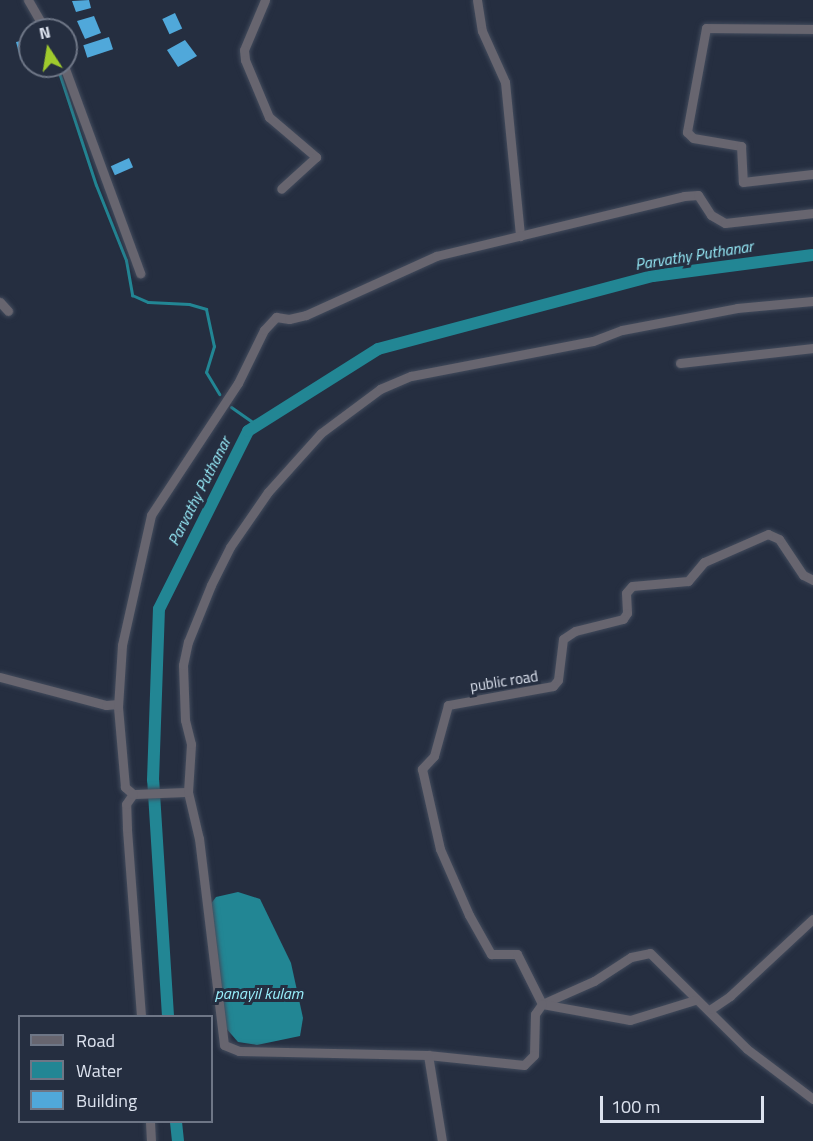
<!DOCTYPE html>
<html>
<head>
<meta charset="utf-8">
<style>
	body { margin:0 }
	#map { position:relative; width:813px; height:1141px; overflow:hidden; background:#252e40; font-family:"Titillium Web",sans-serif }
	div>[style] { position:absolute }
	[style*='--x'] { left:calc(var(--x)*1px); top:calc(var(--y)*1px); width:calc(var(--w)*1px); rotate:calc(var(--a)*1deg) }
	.water>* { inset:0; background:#228694 }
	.stream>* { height:3px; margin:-1.5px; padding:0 1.5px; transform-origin:1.5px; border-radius:1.5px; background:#228694 }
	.canal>* { height:12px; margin:-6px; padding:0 6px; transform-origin:6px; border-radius:6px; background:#228694 }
	.building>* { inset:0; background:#50a8da; transform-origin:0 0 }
	.roads { filter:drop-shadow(0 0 2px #424b5c) drop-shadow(0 0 2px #424b5c) }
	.street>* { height:9px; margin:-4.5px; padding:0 4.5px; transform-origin:4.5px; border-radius:4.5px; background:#67656f }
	span { translate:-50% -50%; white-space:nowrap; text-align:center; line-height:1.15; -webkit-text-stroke:6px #252e40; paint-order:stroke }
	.street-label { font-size:15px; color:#dce2ee }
	.water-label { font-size:16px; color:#99effc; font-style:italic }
	.legend { position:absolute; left:18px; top:1015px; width:195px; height:108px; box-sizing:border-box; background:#252e40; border:2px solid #6e7686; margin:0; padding:8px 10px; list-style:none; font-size:18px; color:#dce2ee }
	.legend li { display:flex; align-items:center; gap:12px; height:30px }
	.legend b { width:30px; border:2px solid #6e7686 }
	.north { position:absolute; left:18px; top:18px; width:60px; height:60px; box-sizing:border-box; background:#252e40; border:2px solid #6e7686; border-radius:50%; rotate:348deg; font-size:16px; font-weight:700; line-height:24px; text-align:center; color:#dce2ee }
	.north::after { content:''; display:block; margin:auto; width:21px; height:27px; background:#9fca2d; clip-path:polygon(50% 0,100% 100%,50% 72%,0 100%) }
	.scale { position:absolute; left:600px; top:1096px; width:164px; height:27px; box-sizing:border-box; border:3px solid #dce2ee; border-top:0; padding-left:8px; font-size:18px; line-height:21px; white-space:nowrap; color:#dce2ee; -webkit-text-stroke:4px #252e40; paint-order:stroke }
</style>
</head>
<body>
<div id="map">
	<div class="water">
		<i style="clip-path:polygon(238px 892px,260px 899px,291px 963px,303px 1018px,300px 1036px,257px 1045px,238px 1042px,225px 1027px,207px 909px,216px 897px)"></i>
	</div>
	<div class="stream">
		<i style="--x:57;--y:66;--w:125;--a:71.9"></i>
		<i style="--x:96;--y:185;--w:81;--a:68.2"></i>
		<i style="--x:126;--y:260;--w:36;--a:80"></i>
		<i style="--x:132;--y:295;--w:17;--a:24"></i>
		<i style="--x:148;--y:302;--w:41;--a:2.8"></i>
		<i style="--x:189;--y:304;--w:18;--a:16"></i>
		<i style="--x:206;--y:309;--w:38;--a:78"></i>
		<i style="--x:214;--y:346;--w:27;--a:107"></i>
		<i style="--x:206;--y:372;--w:26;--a:59"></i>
		<i style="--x:231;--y:407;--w:32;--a:35"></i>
	</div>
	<div class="canal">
		<i style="--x:168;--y:1016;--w:236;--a:-93.6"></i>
		<i style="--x:153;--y:780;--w:171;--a:-88"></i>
		<i style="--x:159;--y:609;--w:199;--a:-63.4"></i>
		<i style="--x:248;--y:431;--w:154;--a:-32.2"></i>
		<i style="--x:378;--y:349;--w:285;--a:-14.9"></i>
		<i style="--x:653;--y:276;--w:161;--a:-7.5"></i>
		<i style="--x:176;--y:1122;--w:19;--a:84"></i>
	</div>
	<div class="building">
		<i style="clip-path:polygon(89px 0,91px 8px,76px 12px,72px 1px)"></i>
		<i style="left:175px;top:13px;width:17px;height:14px;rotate:65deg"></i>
		<i style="clip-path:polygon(94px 16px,101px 33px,85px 39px,77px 21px)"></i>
		<i style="left:109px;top:37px;width:13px;height:27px;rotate:72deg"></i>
		<i style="clip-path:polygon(30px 39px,30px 56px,21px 60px,16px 42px)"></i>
		<i style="clip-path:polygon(185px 40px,197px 56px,178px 67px,167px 50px)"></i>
		<i style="left:129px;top:158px;width:10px;height:20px;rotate:66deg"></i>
	</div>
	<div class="roads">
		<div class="street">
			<i style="--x:28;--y:0;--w:34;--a:60"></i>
			<i style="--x:265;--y:0;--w:54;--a:112.8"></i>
			<i style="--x:244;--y:50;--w:10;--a:84"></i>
			<i style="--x:245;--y:60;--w:62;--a:67.2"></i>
			<i style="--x:269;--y:117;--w:62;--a:40.4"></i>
			<i style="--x:316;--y:157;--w:47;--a:137.6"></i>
			<i style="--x:477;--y:0;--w:31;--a:81"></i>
			<i style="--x:482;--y:31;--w:56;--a:65.7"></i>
			<i style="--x:505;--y:82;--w:155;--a:84.4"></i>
			<i style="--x:813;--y:29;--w:107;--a:-179.5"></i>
			<i style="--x:706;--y:28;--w:106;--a:100.4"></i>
			<i style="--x:687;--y:132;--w:8;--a:45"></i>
			<i style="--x:693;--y:138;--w:49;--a:9.5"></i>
			<i style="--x:741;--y:146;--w:36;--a:87"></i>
			<i style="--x:743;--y:182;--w:70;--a:-6.5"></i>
			<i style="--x:64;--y:66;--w:221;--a:69.8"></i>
			<i style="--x:0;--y:302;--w:12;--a:48"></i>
			<i style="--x:680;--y:363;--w:134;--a:-6.4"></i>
			<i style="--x:813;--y:580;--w:11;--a:-153"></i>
			<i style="--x:803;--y:575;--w:43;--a:-123.7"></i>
			<i style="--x:779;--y:539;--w:12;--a:-156"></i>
			<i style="--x:768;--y:534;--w:70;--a:156.4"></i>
			<i style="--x:704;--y:562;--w:25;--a:130"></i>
			<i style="--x:688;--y:581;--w:56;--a:174.9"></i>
			<i style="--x:632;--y:586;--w:9;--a:131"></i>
			<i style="--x:626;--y:593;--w:20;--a:87"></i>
			<i style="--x:627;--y:613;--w:7;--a:124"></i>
			<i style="--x:623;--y:619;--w:49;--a:166"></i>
			<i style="--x:575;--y:631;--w:14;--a:146"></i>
			<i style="--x:563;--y:639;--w:41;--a:97"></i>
			<i style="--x:558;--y:680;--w:8;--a:130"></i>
			<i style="--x:553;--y:686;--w:107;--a:169.7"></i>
			<i style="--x:448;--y:705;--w:53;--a:105.4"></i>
			<i style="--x:434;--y:756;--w:18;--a:133"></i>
			<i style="--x:422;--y:769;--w:82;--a:77.3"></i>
			<i style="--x:440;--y:849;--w:72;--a:66.3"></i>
			<i style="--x:469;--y:915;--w:45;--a:60.6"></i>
			<i style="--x:491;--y:954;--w:26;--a:0"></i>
			<i style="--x:517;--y:954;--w:56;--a:63.4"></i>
			<i style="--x:542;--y:1004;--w:57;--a:-23.9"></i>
			<i style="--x:594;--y:981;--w:44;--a:-33"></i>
			<i style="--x:631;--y:957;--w:19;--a:-12"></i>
			<i style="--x:650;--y:953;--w:136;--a:44.7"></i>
			<i style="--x:747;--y:1049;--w:83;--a:37.1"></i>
			<i style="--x:0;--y:677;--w:110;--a:14.8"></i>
			<i style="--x:106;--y:705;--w:12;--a:-5"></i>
			<i style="--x:133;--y:794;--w:55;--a:-2.1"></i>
			<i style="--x:695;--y:1000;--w:68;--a:162.9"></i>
			<i style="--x:630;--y:1020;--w:89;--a:-169.7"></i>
			<i style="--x:542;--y:1004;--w:12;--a:125"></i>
			<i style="--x:535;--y:1014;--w:41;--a:91.4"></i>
			<i style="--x:534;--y:1055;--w:14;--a:135"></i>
			<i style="--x:524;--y:1065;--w:97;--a:-174.1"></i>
			<i style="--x:428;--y:1055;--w:189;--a:-178.8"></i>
			<i style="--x:239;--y:1051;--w:16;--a:-158"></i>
			<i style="--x:224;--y:1045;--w:208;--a:-96.9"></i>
			<i style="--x:199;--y:839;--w:48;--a:-103.2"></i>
			<i style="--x:188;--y:792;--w:48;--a:-86.4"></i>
			<i style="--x:191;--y:744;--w:25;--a:-104"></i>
			<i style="--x:185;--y:720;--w:55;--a:-92.1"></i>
			<i style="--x:183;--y:665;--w:24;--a:-78"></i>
			<i style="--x:188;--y:642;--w:61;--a:-68"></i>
			<i style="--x:211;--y:585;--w:42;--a:-63.4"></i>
			<i style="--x:230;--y:547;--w:67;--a:-55.4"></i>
			<i style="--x:268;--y:492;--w:79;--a:-48.1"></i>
			<i style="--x:321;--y:433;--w:74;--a:-36.7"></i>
			<i style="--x:380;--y:389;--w:34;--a:-23"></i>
			<i style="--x:411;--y:376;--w:185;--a:-10.9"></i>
			<i style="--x:593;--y:341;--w:31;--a:-21"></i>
			<i style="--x:622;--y:330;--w:117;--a:-10.8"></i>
			<i style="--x:737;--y:308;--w:76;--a:-5.3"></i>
			<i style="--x:711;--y:1009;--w:23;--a:-34"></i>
			<i style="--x:730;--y:996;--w:113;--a:-42.9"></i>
			<i style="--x:141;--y:1016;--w:189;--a:-94.3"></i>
			<i style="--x:127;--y:828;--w:24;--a:-92"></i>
			<i style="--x:126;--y:804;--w:12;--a:-55"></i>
			<i style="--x:133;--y:794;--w:11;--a:-139"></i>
			<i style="--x:125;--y:787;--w:80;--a:-95"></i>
			<i style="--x:118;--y:707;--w:62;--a:-86.3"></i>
			<i style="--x:122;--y:645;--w:133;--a:-77.4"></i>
			<i style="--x:151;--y:515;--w:158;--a:-56.6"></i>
			<i style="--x:238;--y:383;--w:59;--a:-63.9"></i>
			<i style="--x:264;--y:330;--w:18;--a:-47"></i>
			<i style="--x:276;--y:317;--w:13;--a:9"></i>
			<i style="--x:289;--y:319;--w:17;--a:-13"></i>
			<i style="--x:306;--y:315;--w:143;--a:-24.4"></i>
			<i style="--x:436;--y:256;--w:255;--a:-13.6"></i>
			<i style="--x:684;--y:196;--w:14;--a:-4"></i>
			<i style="--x:698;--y:195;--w:24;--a:57"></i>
			<i style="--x:711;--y:215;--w:16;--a:30"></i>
			<i style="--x:725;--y:223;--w:89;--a:-6.5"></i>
			<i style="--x:428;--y:1055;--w:87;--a:80.8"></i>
			<i style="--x:150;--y:1122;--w:19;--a:87"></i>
		</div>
	</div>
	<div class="street-label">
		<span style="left:504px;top:681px;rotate:-9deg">public road</span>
	</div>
	<div class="water-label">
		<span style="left:694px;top:255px;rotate:-9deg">Parvathy Puthanar</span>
		<span style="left:199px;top:491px;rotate:-63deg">Parvathy Puthanar</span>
		<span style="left:259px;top:993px">panayil kulam</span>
	</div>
	<ul class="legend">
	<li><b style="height:8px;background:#67656f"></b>Road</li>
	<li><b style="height:16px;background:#228694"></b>Water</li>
	<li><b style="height:16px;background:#50a8da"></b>Building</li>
	</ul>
	<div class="north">N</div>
	<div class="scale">100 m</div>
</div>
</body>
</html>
